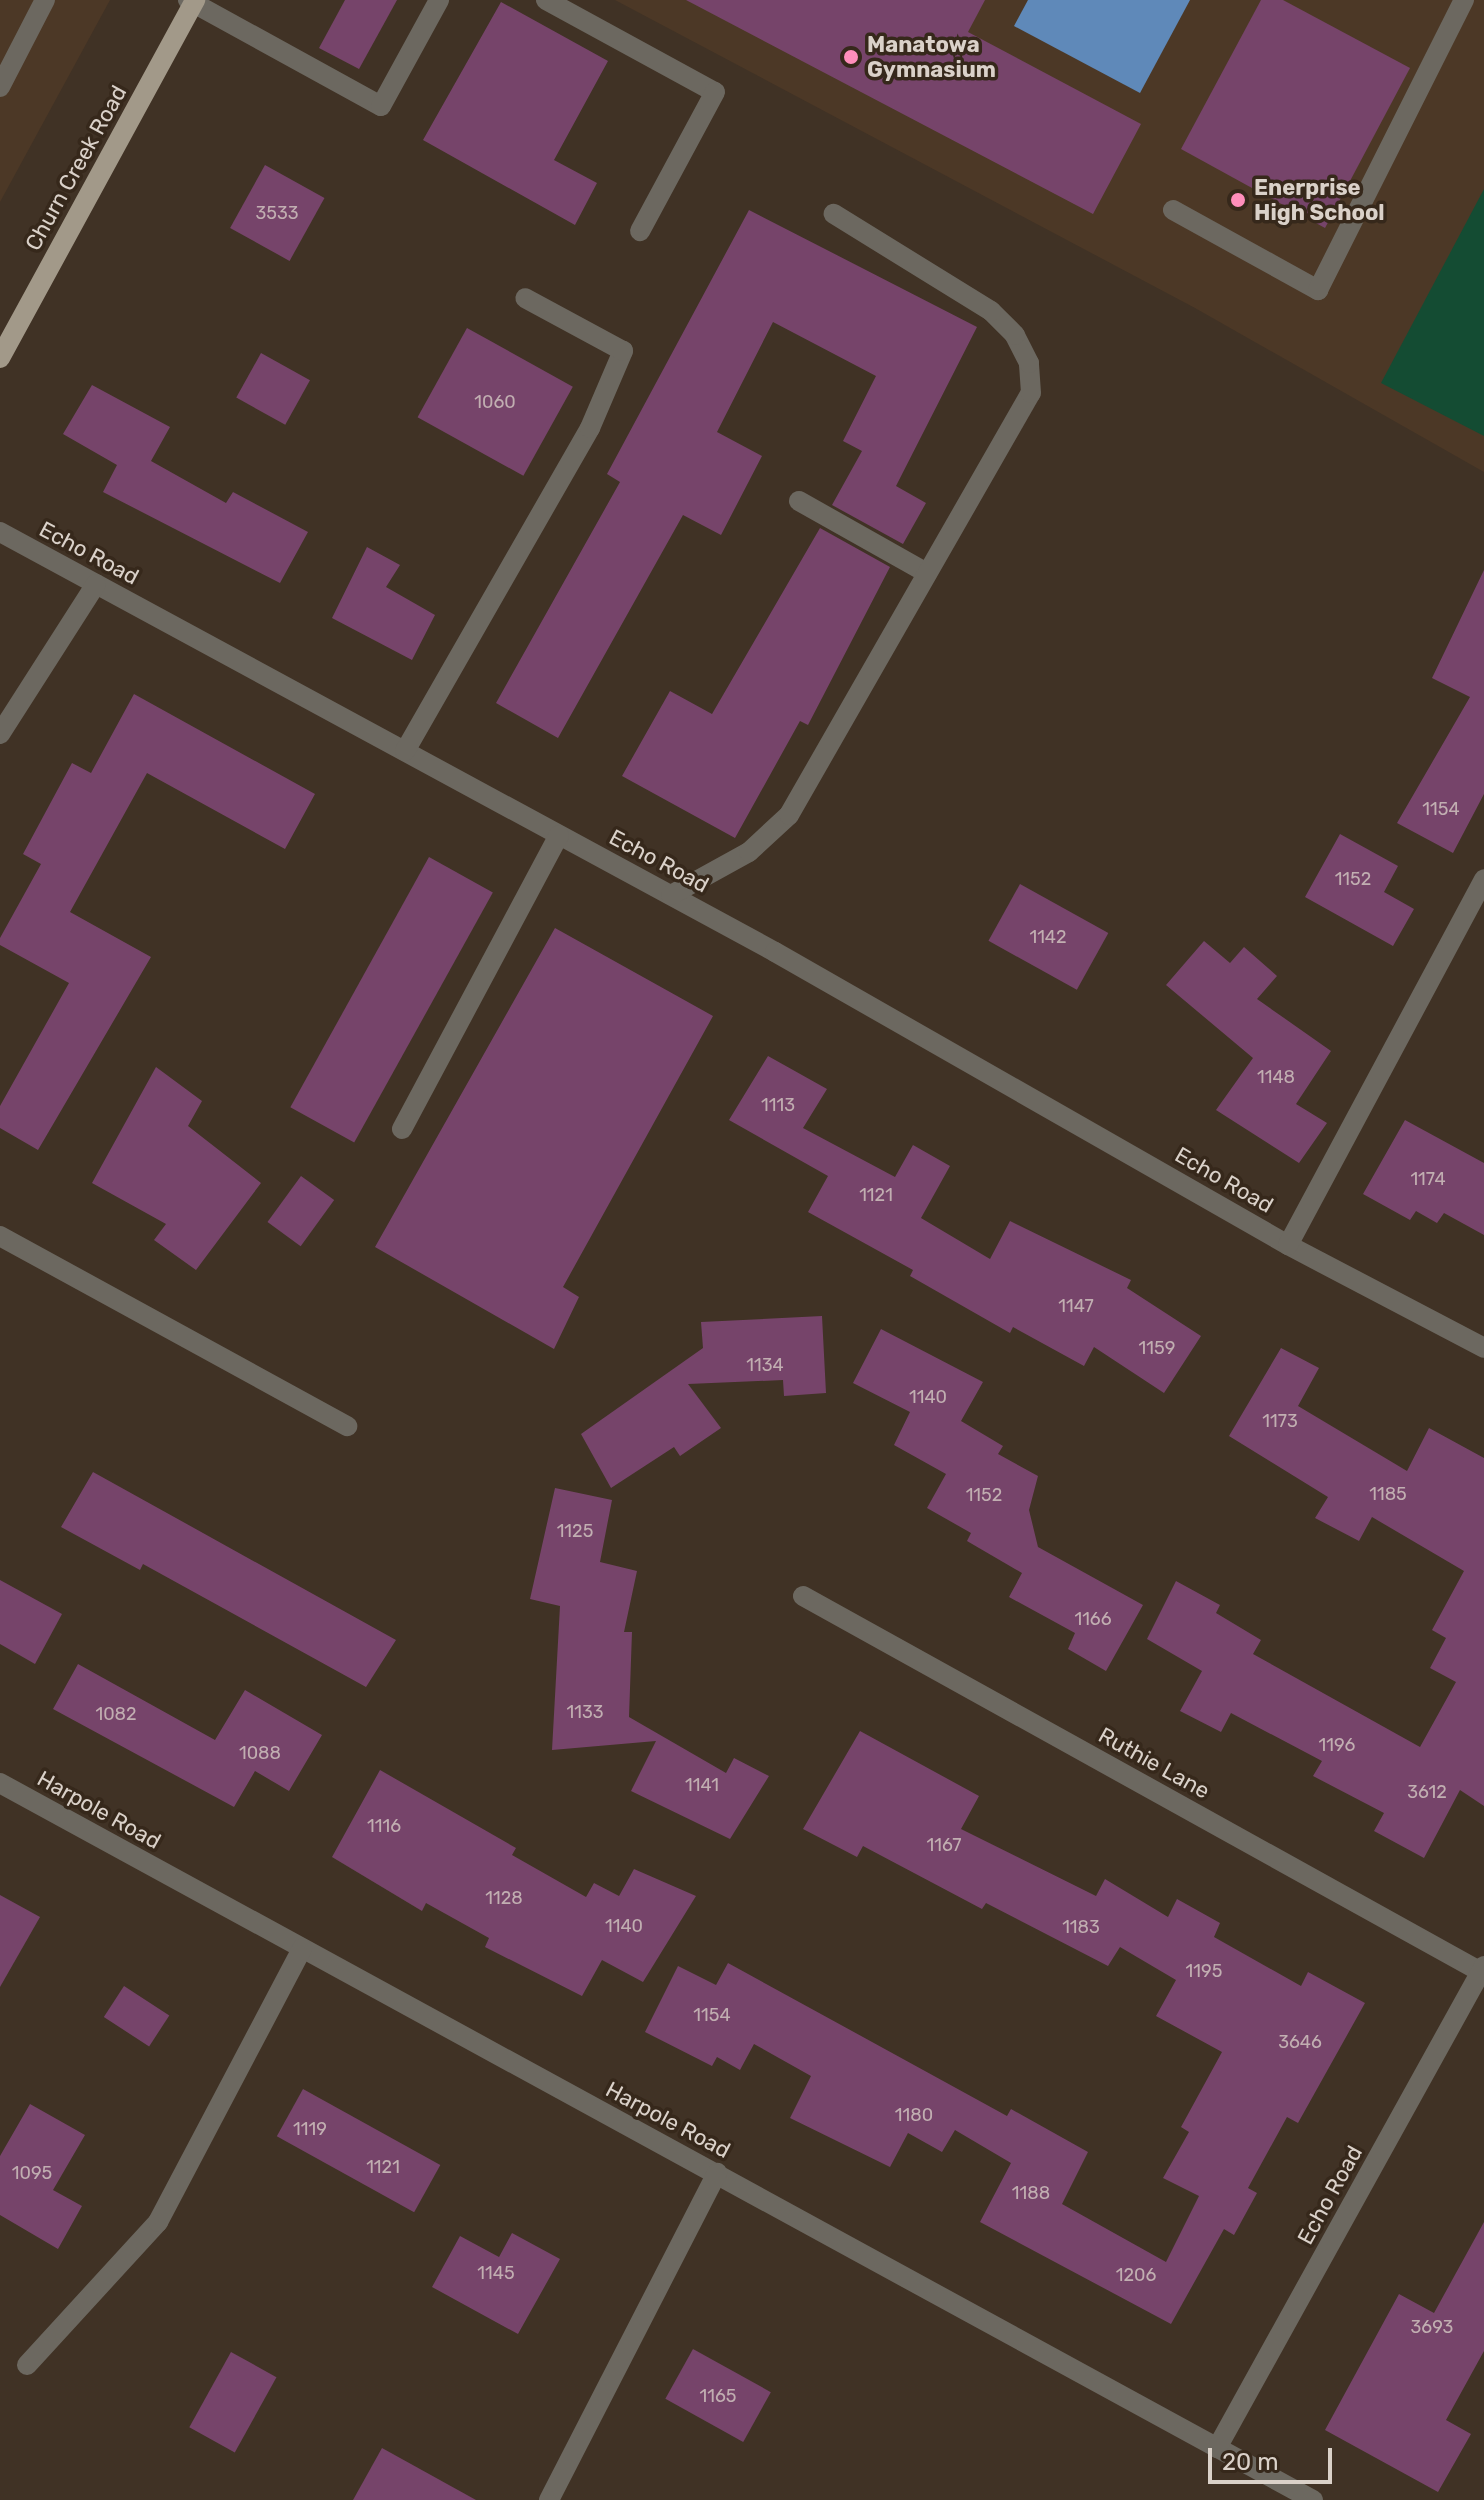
<!DOCTYPE html>
<html>
<head>
<meta charset="utf-8">
<style>
	body { margin:0 }
	#map { position:relative; width:1484px; height:2500px; overflow:hidden; background:#403225; font-family:Rubik,sans-serif }
	div>[style] { position:absolute }
	[style*='--x'] { left:calc(var(--x)*1px); top:calc(var(--y)*1px); width:calc(var(--w)*1px); rotate:calc(var(--a)*1deg) }
	.built>* { inset:0; background:#4c3826 }
	.green>* { inset:0; background:#144c33 }
	.water>* { inset:0; background:#5f89b9 }
	.building>* { inset:0; background:#76446a; transform-origin:0 0 }
	.minor>* { height:20px; margin:-10px; padding:0 10px; transform-origin:10px; border-radius:10px; background:#6c6860 }
	.major>* { height:20px; margin:-10px; padding:0 10px; transform-origin:10px; border-radius:10px; background:#a29989 }
	.dots>* { width:22px; height:22px; translate:-50% -50%; box-sizing:border-box; border:4px solid #36281b; border-radius:50% }
	span { translate:-50% -50%; white-space:nowrap; text-align:center; line-height:1.15; -webkit-text-stroke:7px #36281b; paint-order:stroke }
	.number-label { font-size:18px; color:#c1aeb1 }
	.number-label span { -webkit-text-stroke-width:0 }
	.poi-label { font-size:22px; color:#dad1c9; font-weight:700 }
	.left { translate:0 -50%; text-align:left }
	.street-label { font-size:22px; color:#dad1c9 }
	.scale { position:absolute; left:1208px; top:2448px; width:124px; height:36px; box-sizing:border-box; border:4px solid #dad1c9; border-top:0; padding-left:10px; font-size:24px; line-height:28px; white-space:nowrap; color:#dad1c9; -webkit-text-stroke:6px #36281b; paint-order:stroke }
</style>
</head>
<body>
<div id="map">
	<div class="built">
		<i style="clip-path:polygon(0 0,110px 0,0 202px)"></i>
		<i style="clip-path:polygon(615px 0,1484px 0,1484px 472px,1195px 308px)"></i>
	</div>
	<div class="green">
		<i style="clip-path:polygon(1484px 189px,1484px 436px,1381px 383px)"></i>
	</div>
	<div class="water">
		<i style="clip-path:polygon(1028px 0,1190px 0,1140px 93px,1014px 26px)"></i>
	</div>
	<div class="building">
		<i style="clip-path:polygon(345px 0,397px 0,359px 69px,319px 48px)"></i>
		<i style="clip-path:polygon(686px 0,985px 0,968px 32px,1141px 124px,1093px 214px)"></i>
		<i style="clip-path:polygon(1261px 0,1283px 0,1410px 68px,1325px 228px,1181px 149px)"></i>
		<i style="clip-path:polygon(501px 2px,608px 61px,554px 160px,597px 183px,575px 225px,423px 140px)"></i>
		<i style="left:265px;top:165px;width:68px;height:72px;rotate:29deg"></i>
		<i style="clip-path:polygon(749px 210px,977px 327px,896px 486px,926px 503px,903px 544px,832px 505px,862px 451px,843px 441px,876px 376px,773px 322px,717px 432px,762px 456px,721px 535px,683px 515px,558px 738px,496px 703px,620px 482px,607px 474px)"></i>
		<i style="left:467px;top:328px;width:121px;height:102px;rotate:29deg"></i>
		<i style="left:261px;top:353px;width:56px;height:51px;rotate:29deg"></i>
		<i style="clip-path:polygon(92px 385px,170px 427px,151px 461px,226px 503px,233px 492px,308px 532px,280px 583px,103px 492px,117px 465px,63px 434px)"></i>
		<i style="clip-path:polygon(820px 528px,890px 567px,808px 725px,800px 721px,735px 838px,622px 776px,670px 691px,712px 714px)"></i>
		<i style="clip-path:polygon(367px 547px,400px 565px,386px 587px,435px 615px,412px 660px,332px 618px)"></i>
		<i style="clip-path:polygon(1484px 570px,1484px 794px,1453px 853px,1397px 823px,1470px 697px,1432px 678px)"></i>
		<i style="clip-path:polygon(134px 694px,315px 794px,285px 849px,147px 773px,70px 912px,151px 957px,38px 1150px,0 1128px,0 1106px,69px 983px,0 945px,0 938px,41px 864px,23px 854px,72px 763px,91px 773px)"></i>
		<i style="clip-path:polygon(1340px 834px,1398px 866px,1384px 892px,1414px 909px,1393px 946px,1305px 897px)"></i>
		<i style="left:429px;top:857px;width:73px;height:286px;rotate:29deg"></i>
		<i style="left:1020px;top:884px;width:101px;height:65px;rotate:29deg"></i>
		<i style="clip-path:polygon(555px 928px,713px 1016px,563px 1287px,579px 1297px,554px 1349px,375px 1247px)"></i>
		<i style="clip-path:polygon(1204px 941px,1230px 963px,1244px 947px,1277px 976px,1257px 999px,1331px 1051px,1296px 1104px,1327px 1123px,1299px 1163px,1216px 1110px,1253px 1058px,1166px 985px)"></i>
		<i style="clip-path:polygon(768px 1056px,827px 1089px,803px 1128px,895px 1177px,913px 1145px,950px 1166px,921px 1218px,990px 1259px,1010px 1221px,1131px 1280px,1127px 1288px,1201px 1336px,1164px 1393px,1094px 1347px,1084px 1366px,1013px 1327px,1010px 1333px,910px 1276px,913px 1270px,808px 1212px,828px 1176px,729px 1120px)"></i>
		<i style="clip-path:polygon(156px 1067px,202px 1101px,188px 1126px,261px 1183px,196px 1270px,154px 1240px,166px 1224px,92px 1183px)"></i>
		<i style="clip-path:polygon(1405px 1120px,1484px 1163px,1484px 1235px,1444px 1213px,1437px 1223px,1416px 1211px,1410px 1220px,1363px 1194px)"></i>
		<i style="left:301px;top:1176px;width:41px;height:57px;rotate:36deg"></i>
		<i style="clip-path:polygon(822px 1316px,826px 1393px,784px 1396px,783px 1380px,688px 1384px,721px 1428px,680px 1456px,674px 1447px,611px 1488px,581px 1434px,703px 1348px,701px 1322px)"></i>
		<i style="clip-path:polygon(881px 1329px,983px 1382px,961px 1421px,1003px 1446px,998px 1454px,1038px 1476px,1029px 1510px,1038px 1547px,1143px 1605px,1106px 1671px,1068px 1649px,1075px 1633px,1009px 1597px,1022px 1573px,967px 1541px,971px 1533px,927px 1508px,946px 1474px,894px 1445px,910px 1412px,853px 1383px)"></i>
		<i style="clip-path:polygon(1281px 1348px,1319px 1368px,1298px 1406px,1407px 1471px,1429px 1428px,1484px 1458px,1484px 1806px,1460px 1790px,1424px 1858px,1374px 1831px,1384px 1813px,1313px 1776px,1322px 1761px,1231px 1713px,1221px 1732px,1180px 1711px,1202px 1671px,1147px 1639px,1176px 1581px,1220px 1605px,1216px 1613px,1261px 1640px,1253px 1654px,1420px 1747px,1456px 1682px,1430px 1668px,1446px 1638px,1432px 1630px,1464px 1571px,1372px 1517px,1359px 1541px,1315px 1518px,1328px 1497px,1229px 1436px)"></i>
		<i style="clip-path:polygon(93px 1472px,396px 1640px,366px 1687px,143px 1564px,140px 1570px,61px 1527px)"></i>
		<i style="clip-path:polygon(555px 1488px,612px 1500px,600px 1562px,637px 1571px,624px 1632px,632px 1632px,629px 1717px,726px 1773px,734px 1758px,769px 1776px,730px 1839px,631px 1791px,656px 1741px,552px 1750px,560px 1606px,530px 1599px)"></i>
		<i style="clip-path:polygon(0 1580px,62px 1614px,35px 1664px,0 1644px)"></i>
		<i style="clip-path:polygon(78px 1664px,215px 1740px,245px 1690px,322px 1735px,289px 1791px,255px 1771px,234px 1807px,53px 1709px)"></i>
		<i style="clip-path:polygon(860px 1731px,979px 1796px,961px 1829px,1096px 1896px,1105px 1879px,1168px 1917px,1177px 1899px,1220px 1923px,1214px 1937px,1301px 1986px,1308px 1972px,1365px 2003px,1298px 2123px,1287px 2117px,1248px 2188px,1257px 2193px,1234px 2235px,1224px 2229px,1171px 2324px,980px 2222px,1011px 2163px,955px 2130px,942px 2152px,908px 2133px,890px 2167px,790px 2118px,811px 2076px,754px 2044px,740px 2070px,717px 2057px,712px 2066px,645px 2032px,678px 1966px,716px 1985px,728px 1963px,1007px 2116px,1011px 2109px,1088px 2152px,1062px 2204px,1166px 2262px,1199px 2196px,1163px 2178px,1189px 2132px,1181px 2127px,1222px 2052px,1156px 2016px,1176px 1980px,1120px 1947px,1108px 1966px,986px 1903px,982px 1909px,863px 1846px,857px 1857px,803px 1829px)"></i>
		<i style="clip-path:polygon(380px 1770px,516px 1848px,512px 1855px,586px 1897px,594px 1883px,619px 1896px,634px 1869px,696px 1896px,643px 1982px,602px 1960px,582px 1996px,485px 1947px,489px 1938px,426px 1903px,422px 1911px,332px 1857px)"></i>
		<i style="clip-path:polygon(0 1895px,40px 1917px,0 1987px)"></i>
		<i style="left:124px;top:1986px;width:54px;height:37px;rotate:33deg"></i>
		<i style="left:303px;top:2089px;width:157px;height:54px;rotate:29deg"></i>
		<i style="clip-path:polygon(30px 2104px,85px 2135px,53px 2190px,82px 2206px,58px 2249px,0 2215px,0 2156px)"></i>
		<i style="clip-path:polygon(1484px 2222px,1484px 2351px,1446px 2420px,1471px 2434px,1438px 2492px,1325px 2430px,1399px 2294px,1434px 2313px)"></i>
		<i style="clip-path:polygon(512px 2233px,560px 2259px,518px 2334px,432px 2287px,460px 2236px,499px 2257px)"></i>
		<i style="left:693px;top:2349px;width:89px;height:57px;rotate:29deg"></i>
		<i style="left:231px;top:2352px;width:52px;height:86px;rotate:29deg"></i>
		<i style="clip-path:polygon(382px 2448px,476px 2500px,353px 2500px)"></i>
	</div>
	<div class="minor">
		<i style="--x:188;--y:0;--w:220;--a:28.8"></i>
		<i style="--x:381;--y:106;--w:121;--a:-61.3"></i>
		<i style="--x:546;--y:0;--w:192;--a:28.6"></i>
		<i style="--x:715;--y:92;--w:158;--a:118.3"></i>
		<i style="--x:0;--y:87;--w:98;--a:-62.7"></i>
		<i style="--x:1173;--y:210;--w:166;--a:28.9"></i>
		<i style="--x:1318;--y:290;--w:325;--a:-63.3"></i>
		<i style="--x:799;--y:501;--w:147;--a:29.4"></i>
		<i style="--x:0;--y:532;--w:881;--a:28.45"></i>
		<i style="--x:775;--y:952;--w:591;--a:29.73"></i>
		<i style="--x:1288;--y:1245;--w:221;--a:27.7"></i>
		<i style="--x:0;--y:734;--w:178;--a:-57.4"></i>
		<i style="--x:405;--y:751;--w:372;--a:-60.2"></i>
		<i style="--x:590;--y:428;--w:84;--a:-66.8"></i>
		<i style="--x:623;--y:351;--w:111;--a:-151.6"></i>
		<i style="--x:671;--y:895;--w:89;--a:-28.9"></i>
		<i style="--x:749;--y:852;--w:54;--a:-42.8"></i>
		<i style="--x:789;--y:815;--w:486;--a:-60.2"></i>
		<i style="--x:1031;--y:393;--w:30;--a:-94"></i>
		<i style="--x:1029;--y:363;--w:31;--a:-117"></i>
		<i style="--x:1015;--y:335;--w:34;--a:-135"></i>
		<i style="--x:991;--y:311;--w:185;--a:-148.3"></i>
		<i style="--x:402;--y:1129;--w:333;--a:-61.9"></i>
		<i style="--x:0;--y:1236;--w:396;--a:28.7"></i>
		<i style="--x:1288;--y:1245;--w:415;--a:-61.8"></i>
		<i style="--x:803;--y:1596;--w:775;--a:29.01"></i>
		<i style="--x:0;--y:1783;--w:1496;--a:28.64"></i>
		<i style="--x:27;--y:2365;--w:194;--a:-47.5"></i>
		<i style="--x:158;--y:2222;--w:309;--a:-62.2"></i>
		<i style="--x:1217;--y:2448;--w:551;--a:-61.02"></i>
		<i style="--x:549;--y:2500;--w:368;--a:-62.8"></i>
	</div>
	<div class="major">
		<i style="--x:0;--y:358;--w:408;--a:-61.4"></i>
	</div>
	<div class="dots">
		<i style="left:851px;top:57px;background:#ff8ebb"></i>
		<i style="left:1238px;top:200px;background:#ff8ebb"></i>
	</div>
	<div class="number-label">
		<span style="left:277px;top:213px">3533</span>
		<span style="left:495px;top:402px">1060</span>
		<span style="left:1441px;top:809px">1154</span>
		<span style="left:1353px;top:879px">1152</span>
		<span style="left:1048px;top:937px">1142</span>
		<span style="left:1276px;top:1077px">1148</span>
		<span style="left:778px;top:1105px">1113</span>
		<span style="left:1428px;top:1179px">1174</span>
		<span style="left:876px;top:1195px">1121</span>
		<span style="left:1076px;top:1306px">1147</span>
		<span style="left:1157px;top:1348px">1159</span>
		<span style="left:765px;top:1365px">1134</span>
		<span style="left:928px;top:1397px">1140</span>
		<span style="left:1280px;top:1421px">1173</span>
		<span style="left:1388px;top:1494px">1185</span>
		<span style="left:984px;top:1495px">1152</span>
		<span style="left:575px;top:1531px">1125</span>
		<span style="left:1093px;top:1619px">1166</span>
		<span style="left:585px;top:1712px">1133</span>
		<span style="left:116px;top:1714px">1082</span>
		<span style="left:1337px;top:1745px">1196</span>
		<span style="left:260px;top:1753px">1088</span>
		<span style="left:702px;top:1785px">1141</span>
		<span style="left:1427px;top:1792px">3612</span>
		<span style="left:384px;top:1826px">1116</span>
		<span style="left:944px;top:1845px">1167</span>
		<span style="left:504px;top:1898px">1128</span>
		<span style="left:624px;top:1926px">1140</span>
		<span style="left:1081px;top:1927px">1183</span>
		<span style="left:1204px;top:1971px">1195</span>
		<span style="left:712px;top:2015px">1154</span>
		<span style="left:1300px;top:2042px">3646</span>
		<span style="left:914px;top:2115px">1180</span>
		<span style="left:310px;top:2129px">1119</span>
		<span style="left:383px;top:2167px">1121</span>
		<span style="left:32px;top:2173px">1095</span>
		<span style="left:1031px;top:2193px">1188</span>
		<span style="left:496px;top:2273px">1145</span>
		<span style="left:1136px;top:2275px">1206</span>
		<span style="left:1432px;top:2327px">3693</span>
		<span style="left:718px;top:2396px">1165</span>
	</div>
	<div class="poi-label">
		<span class="left" style="left:867px;top:57px">Manatowa<br>Gymnasium</span>
		<span class="left" style="left:1254px;top:200px">Enerprise<br>High School</span>
	</div>
	<div class="street-label">
		<span style="left:76px;top:168px;rotate:-61deg">Churn Creek Road</span>
		<span style="left:89px;top:553px;rotate:28deg">Echo Road</span>
		<span style="left:659px;top:861px;rotate:28deg">Echo Road</span>
		<span style="left:1224px;top:1180px;rotate:30deg">Echo Road</span>
		<span style="left:1154px;top:1763px;rotate:29deg">Ruthie Lane</span>
		<span style="left:99px;top:1810px;rotate:29deg">Harpole Road</span>
		<span style="left:668px;top:2120px;rotate:28deg">Harpole Road</span>
		<span style="left:1330px;top:2195px;rotate:-61deg">Echo Road</span>
	</div>
	<div class="scale">20 m</div>
</div>
</body>
</html>
